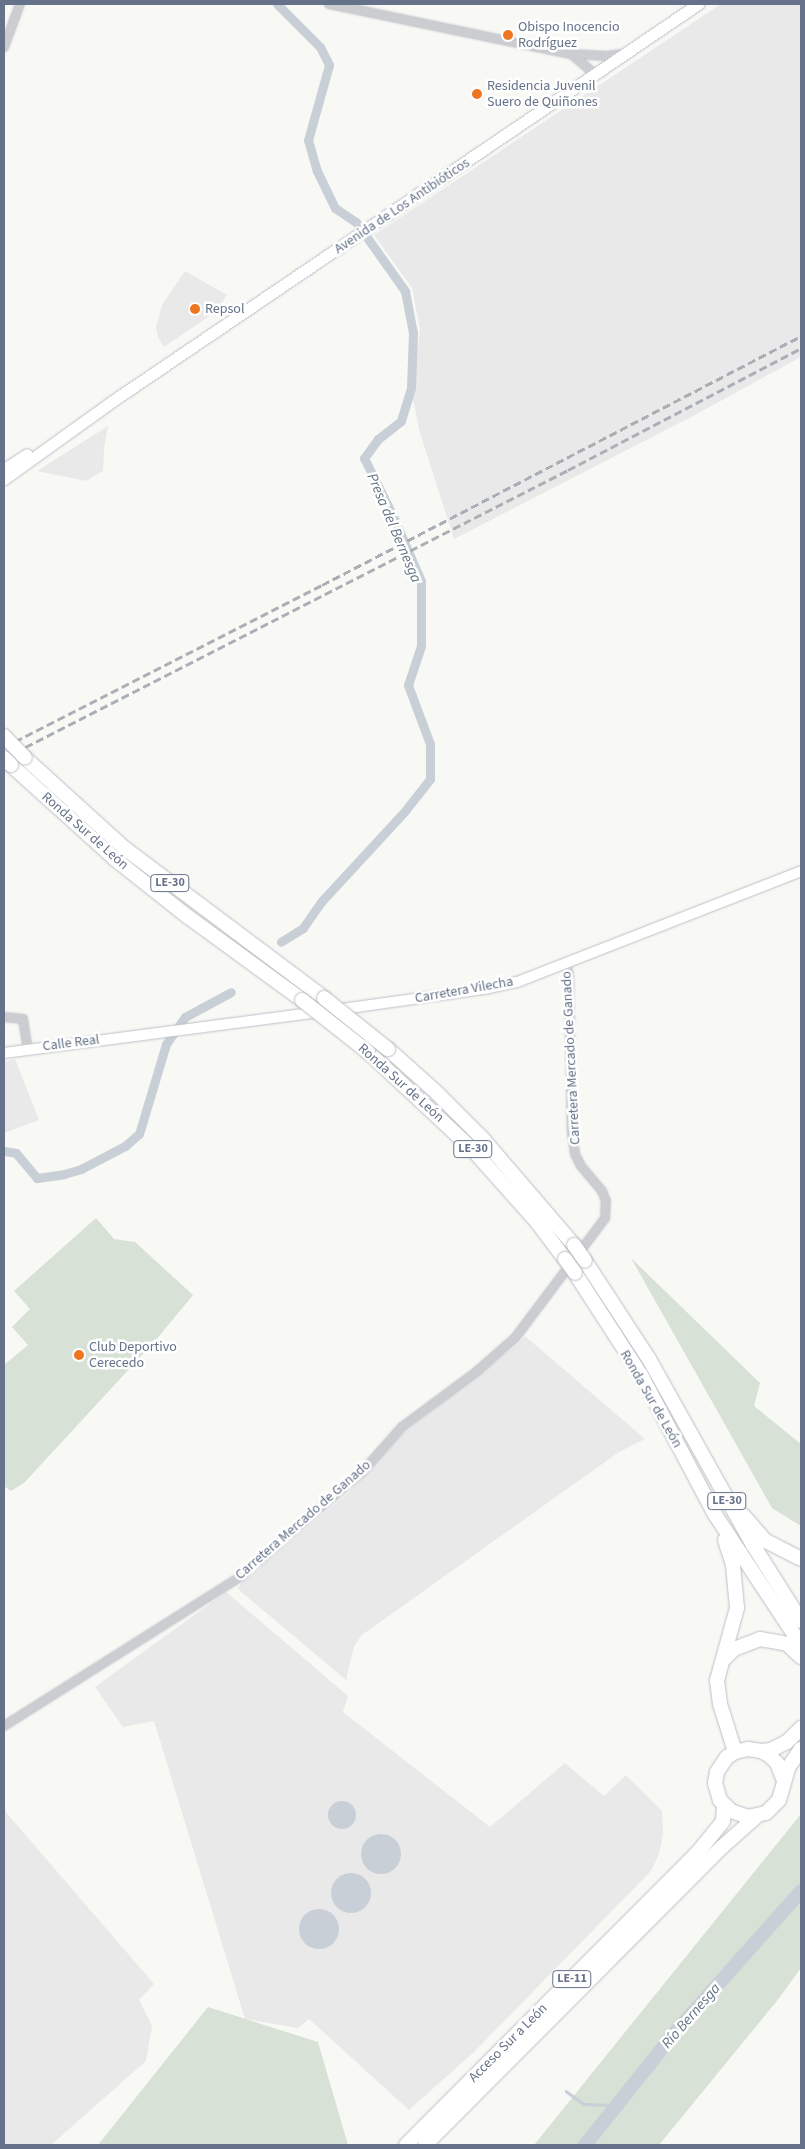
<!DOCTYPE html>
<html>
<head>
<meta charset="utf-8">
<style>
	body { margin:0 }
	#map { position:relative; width:805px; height:2149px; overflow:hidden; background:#f8f8f5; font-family:"Source Sans 3",sans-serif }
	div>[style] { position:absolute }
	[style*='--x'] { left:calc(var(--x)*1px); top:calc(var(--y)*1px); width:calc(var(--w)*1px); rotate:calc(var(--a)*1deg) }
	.built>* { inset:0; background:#e9e9e9 }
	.green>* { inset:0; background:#d8e1d6 }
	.water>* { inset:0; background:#c8cfd6 }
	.round { border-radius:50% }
	.stream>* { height:2.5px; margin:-1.25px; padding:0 1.25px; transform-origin:1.25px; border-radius:1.25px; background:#c8cfd6 }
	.canal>* { height:9px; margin:-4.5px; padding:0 4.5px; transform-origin:4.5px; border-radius:4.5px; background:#c8cfd6 }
	.river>* { height:14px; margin:-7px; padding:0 7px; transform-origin:7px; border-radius:7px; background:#c8cfd6 }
	.roads { filter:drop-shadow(0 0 1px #bcc0c6) drop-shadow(0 0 1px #bcc0c6) }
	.street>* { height:8px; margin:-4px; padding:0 4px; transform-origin:4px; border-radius:4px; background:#cbcdd1 }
	.secondary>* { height:10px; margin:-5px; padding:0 5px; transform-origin:5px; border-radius:5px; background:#fff }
	.primary>* { height:11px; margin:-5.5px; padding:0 5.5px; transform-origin:5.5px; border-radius:5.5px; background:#fff }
	.highway>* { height:14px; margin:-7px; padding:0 7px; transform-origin:7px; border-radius:7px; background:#fff }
	.rail>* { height:2.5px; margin-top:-1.25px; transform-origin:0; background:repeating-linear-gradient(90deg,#aaaeb5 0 8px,transparent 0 12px) }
	.bridges { filter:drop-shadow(0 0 1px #bcbec2) drop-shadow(0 0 1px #bcbec2) }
	.highway-bridge>* { height:14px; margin:-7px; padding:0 7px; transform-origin:7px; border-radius:7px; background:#fff }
	.dots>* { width:14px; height:14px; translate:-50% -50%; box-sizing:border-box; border:2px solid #fff; border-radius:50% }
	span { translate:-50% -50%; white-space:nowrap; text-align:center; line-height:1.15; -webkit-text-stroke:5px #fff; paint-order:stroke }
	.shield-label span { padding:1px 4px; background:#fff; border:1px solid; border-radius:4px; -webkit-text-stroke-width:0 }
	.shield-label { font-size:12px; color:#657289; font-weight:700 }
	.poi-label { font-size:14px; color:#657289 }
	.left { translate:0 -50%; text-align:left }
	.street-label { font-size:14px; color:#657289 }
	.water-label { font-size:15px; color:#617484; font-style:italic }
	.frame { position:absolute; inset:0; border:5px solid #657289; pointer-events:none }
</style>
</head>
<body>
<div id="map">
	<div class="built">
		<i style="clip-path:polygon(721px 4px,801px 4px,801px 357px,693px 416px,454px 539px,420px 433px,412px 394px,420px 329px,412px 288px,374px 235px)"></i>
		<i style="clip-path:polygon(185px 271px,227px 295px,214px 313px,164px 347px,158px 337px,156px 327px,162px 305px)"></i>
		<i style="clip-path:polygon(108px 426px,104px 448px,103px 471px,86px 481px,37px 471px)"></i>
		<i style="clip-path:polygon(15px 1059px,39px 1120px,4px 1133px,4px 1062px)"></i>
		<i style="clip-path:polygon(525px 1336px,645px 1439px,619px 1452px,362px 1635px,354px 1646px,346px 1680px,238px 1589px,241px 1583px,348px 1493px,400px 1436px,520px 1342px)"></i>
		<i style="clip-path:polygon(226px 1592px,348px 1696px,343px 1712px,490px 1827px,565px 1763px,604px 1796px,626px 1775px,662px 1811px,663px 1834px,659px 1854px,651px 1871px,474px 2052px,409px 2110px,309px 2019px,298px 2028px,245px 2019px,154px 1721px,123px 1727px,95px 1687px)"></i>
		<i style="clip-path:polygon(4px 1810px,154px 1984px,139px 2000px,152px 2026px,146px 2061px,51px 2145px,4px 2145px)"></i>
	</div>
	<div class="green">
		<i style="clip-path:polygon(96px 1218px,114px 1239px,135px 1242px,193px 1295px,155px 1341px,24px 1483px,11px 1491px,4px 1486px,4px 1365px,28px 1345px,12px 1327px,30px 1309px,14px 1291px)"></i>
		<i style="clip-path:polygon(631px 1258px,760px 1383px,754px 1406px,801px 1444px,801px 1526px,772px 1508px)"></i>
		<i style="clip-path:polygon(801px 1814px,801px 1968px,776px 2002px,659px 2145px,534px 2145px)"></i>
		<i style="clip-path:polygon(208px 2007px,318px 2042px,348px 2145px,98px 2145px)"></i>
	</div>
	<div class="water">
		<i class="round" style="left:328px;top:1801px;width:28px;height:28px"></i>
		<i class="round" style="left:361px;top:1834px;width:40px;height:40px"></i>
		<i class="round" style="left:331px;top:1873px;width:40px;height:40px"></i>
		<i class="round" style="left:299px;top:1909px;width:40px;height:40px"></i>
	</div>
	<div class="stream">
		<i style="--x:566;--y:2091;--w:22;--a:36"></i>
		<i style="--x:584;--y:2104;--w:35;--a:2"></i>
	</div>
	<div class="canal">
		<i style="--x:277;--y:4;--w:61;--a:45"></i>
		<i style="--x:320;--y:47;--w:20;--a:63"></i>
		<i style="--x:329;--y:65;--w:78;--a:105.6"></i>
		<i style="--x:308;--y:140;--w:32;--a:74"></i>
		<i style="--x:317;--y:171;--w:41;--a:64.1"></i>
		<i style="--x:335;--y:208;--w:25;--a:34"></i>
		<i style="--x:356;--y:222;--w:85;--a:54.6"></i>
		<i style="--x:405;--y:291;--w:43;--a:79.2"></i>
		<i style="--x:413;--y:333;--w:55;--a:92.1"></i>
		<i style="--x:411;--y:388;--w:34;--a:107"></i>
		<i style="--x:401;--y:421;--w:29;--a:142"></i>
		<i style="--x:378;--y:439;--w:24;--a:126"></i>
		<i style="--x:364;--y:458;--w:63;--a:63.4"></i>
		<i style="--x:392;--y:514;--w:73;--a:66.6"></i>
		<i style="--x:421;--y:581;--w:65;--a:90"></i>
		<i style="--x:421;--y:646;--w:41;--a:108.4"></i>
		<i style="--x:408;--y:685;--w:63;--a:69.6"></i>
		<i style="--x:430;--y:744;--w:35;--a:90"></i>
		<i style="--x:430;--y:779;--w:42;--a:128.2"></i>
		<i style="--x:404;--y:812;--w:122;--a:132.7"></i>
		<i style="--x:321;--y:902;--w:32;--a:125"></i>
		<i style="--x:303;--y:928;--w:26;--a:148"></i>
		<i style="--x:4;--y:1151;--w:12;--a:9"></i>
		<i style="--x:16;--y:1153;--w:33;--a:50"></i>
		<i style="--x:37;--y:1178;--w:27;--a:-8"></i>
		<i style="--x:64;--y:1174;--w:18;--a:-16"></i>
		<i style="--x:81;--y:1169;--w:50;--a:-27.6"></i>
		<i style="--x:125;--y:1146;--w:18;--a:-41"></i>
		<i style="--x:139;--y:1134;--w:94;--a:-73.3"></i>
		<i style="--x:166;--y:1044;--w:33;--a:-55"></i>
		<i style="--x:185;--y:1017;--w:52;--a:-28.5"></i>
	</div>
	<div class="river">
		<i style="--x:585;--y:2145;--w:139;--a:-51.4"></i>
		<i style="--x:672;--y:2036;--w:194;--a:-48.3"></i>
	</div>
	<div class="roads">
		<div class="street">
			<i style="--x:329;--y:4;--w:247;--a:11.7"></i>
			<i style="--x:571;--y:54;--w:36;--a:3"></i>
			<i style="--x:607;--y:56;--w:15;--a:-8"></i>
			<i style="--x:4;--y:47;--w:46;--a:-69.6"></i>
			<i style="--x:571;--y:54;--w:31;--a:40"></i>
			<i style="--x:4;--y:1017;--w:19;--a:6"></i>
			<i style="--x:23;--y:1019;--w:30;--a:81"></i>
			<i style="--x:4;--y:1726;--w:279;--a:-32.3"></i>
			<i style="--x:240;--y:1577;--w:161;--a:-40.7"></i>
			<i style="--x:362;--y:1472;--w:60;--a:-48.4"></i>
			<i style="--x:402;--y:1427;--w:92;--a:-36.6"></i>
			<i style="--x:476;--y:1372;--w:52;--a:-41.1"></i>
			<i style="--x:515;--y:1338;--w:150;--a:-53.1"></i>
			<i style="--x:605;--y:1218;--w:17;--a:-87"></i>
			<i style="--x:606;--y:1201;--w:11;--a:-112"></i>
			<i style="--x:602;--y:1191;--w:33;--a:-130"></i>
			<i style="--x:581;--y:1166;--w:13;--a:-117"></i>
			<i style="--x:575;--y:1154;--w:21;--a:-98"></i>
			<i style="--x:572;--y:1133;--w:158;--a:-91.1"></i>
			<i style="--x:569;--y:975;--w:11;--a:-105"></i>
		</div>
		<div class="secondary">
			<i style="--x:335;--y:1010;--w:150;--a:-8"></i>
			<i style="--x:484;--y:989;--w:34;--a:-12"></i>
			<i style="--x:517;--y:982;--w:305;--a:-21.3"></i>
			<i style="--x:4;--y:1053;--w:320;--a:-7.4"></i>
		</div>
		<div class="primary">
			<i style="--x:4;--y:469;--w:27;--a:-33"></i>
			<i style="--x:4;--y:479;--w:135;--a:-35.7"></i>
			<i style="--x:114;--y:400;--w:706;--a:-34.14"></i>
		</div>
		<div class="highway">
			<i style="--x:25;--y:758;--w:132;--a:42.2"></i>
			<i style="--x:123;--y:847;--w:251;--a:36.9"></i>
			<i style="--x:11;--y:765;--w:140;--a:42.1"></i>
			<i style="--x:115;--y:859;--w:92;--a:38.4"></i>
			<i style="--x:187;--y:916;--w:142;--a:36.1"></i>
			<i style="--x:388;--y:1049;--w:66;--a:41.9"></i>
			<i style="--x:437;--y:1093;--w:65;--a:45"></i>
			<i style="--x:483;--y:1139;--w:140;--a:49.4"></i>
			<i style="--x:368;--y:1052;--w:142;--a:43"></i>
			<i style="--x:472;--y:1149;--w:98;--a:48.3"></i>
			<i style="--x:537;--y:1222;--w:46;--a:52.9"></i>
			<i style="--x:585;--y:1261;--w:117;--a:56.9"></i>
			<i style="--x:649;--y:1359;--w:213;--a:60.8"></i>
			<i style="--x:753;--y:1545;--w:90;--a:57.7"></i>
			<i style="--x:575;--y:1273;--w:121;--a:57.1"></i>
			<i style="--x:641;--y:1375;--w:156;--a:62.1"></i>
			<i style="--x:714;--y:1513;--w:158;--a:56.6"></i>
			<i style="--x:743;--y:1515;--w:35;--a:49"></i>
			<i style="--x:766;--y:1541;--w:39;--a:27"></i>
			<i style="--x:725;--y:1540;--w:26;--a:72"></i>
			<i style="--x:733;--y:1565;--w:43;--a:84.7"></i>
			<i style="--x:737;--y:1608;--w:75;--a:105.5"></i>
			<i style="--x:717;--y:1680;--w:24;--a:83"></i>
			<i style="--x:720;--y:1704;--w:50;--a:72.6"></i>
			<i style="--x:725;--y:1658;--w:13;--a:-45"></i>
			<i style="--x:734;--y:1649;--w:28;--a:-21"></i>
			<i style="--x:760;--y:1639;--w:27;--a:10"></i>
			<i style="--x:787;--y:1644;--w:19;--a:43"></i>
			<i style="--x:761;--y:1751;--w:10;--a:-6"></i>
			<i style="--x:771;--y:1750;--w:18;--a:-27"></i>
			<i style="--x:787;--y:1742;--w:20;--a:-45"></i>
			<i style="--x:784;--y:1781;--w:19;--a:-111"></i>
			<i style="--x:777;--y:1763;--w:10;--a:-135"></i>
			<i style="--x:770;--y:1756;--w:10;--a:-151"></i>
			<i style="--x:761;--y:1751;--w:13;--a:-171"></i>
			<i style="--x:748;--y:1749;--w:13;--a:167"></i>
			<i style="--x:735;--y:1752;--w:9;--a:148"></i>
			<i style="--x:727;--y:1757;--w:18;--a:124"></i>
			<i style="--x:717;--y:1772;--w:11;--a:100"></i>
			<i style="--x:715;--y:1783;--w:18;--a:74"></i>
			<i style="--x:720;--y:1800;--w:16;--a:45"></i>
			<i style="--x:731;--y:1811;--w:18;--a:19"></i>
			<i style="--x:748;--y:1817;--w:18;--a:-13"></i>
			<i style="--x:766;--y:1813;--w:18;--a:-45"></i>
			<i style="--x:779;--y:1800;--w:33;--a:-74"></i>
			<i style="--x:788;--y:1768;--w:23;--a:-56"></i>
			<i style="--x:406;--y:2145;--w:415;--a:-45.1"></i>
			<i style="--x:699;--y:1851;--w:38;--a:-51"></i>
			<i style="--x:723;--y:1821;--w:16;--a:-86"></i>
			<i style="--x:425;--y:2145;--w:421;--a:-45.1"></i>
			<i style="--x:722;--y:1847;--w:47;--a:-41.5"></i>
		</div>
	</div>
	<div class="rail">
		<i style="--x:4;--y:747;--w:357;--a:-27"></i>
		<i style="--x:322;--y:585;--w:540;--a:-27.47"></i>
		<i style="--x:4;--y:758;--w:633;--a:-27.05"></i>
		<i style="--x:568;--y:470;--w:263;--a:-27.6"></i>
	</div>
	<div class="bridges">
		<div class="highway-bridge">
			<i style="--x:4;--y:736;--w:30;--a:46"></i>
			<i style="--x:4;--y:758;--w:10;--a:45"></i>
			<i style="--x:324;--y:998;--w:82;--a:38.6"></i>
			<i style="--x:302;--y:1000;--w:84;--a:38.2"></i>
			<i style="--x:574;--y:1245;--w:19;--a:55"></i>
			<i style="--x:565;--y:1259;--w:17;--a:54"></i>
		</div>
	</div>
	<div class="dots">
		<i style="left:508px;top:35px;background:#ef751f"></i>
		<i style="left:477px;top:94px;background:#ef751f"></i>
		<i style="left:195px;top:309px;background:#ef751f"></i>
		<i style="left:79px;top:1355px;background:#ef751f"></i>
	</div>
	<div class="shield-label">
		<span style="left:170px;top:883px">LE-30</span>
		<span style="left:473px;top:1149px">LE-30</span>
		<span style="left:727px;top:1501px">LE-30</span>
		<span style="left:572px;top:1979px">LE-11</span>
	</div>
	<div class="poi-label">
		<span class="left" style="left:518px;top:35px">Obispo Inocencio<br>Rodríguez</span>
		<span class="left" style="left:487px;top:94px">Residencia Juvenil<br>Suero de Quiñones</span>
		<span class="left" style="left:205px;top:309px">Repsol</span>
		<span class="left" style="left:89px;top:1355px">Club Deportivo<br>Cerecedo</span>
	</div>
	<div class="street-label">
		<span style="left:402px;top:206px;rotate:-34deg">Avenida de Los Antibióticos</span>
		<span style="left:85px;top:831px;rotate:41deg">Ronda Sur de León</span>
		<span style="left:464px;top:990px;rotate:-10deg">Carretera Vilecha</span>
		<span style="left:71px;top:1043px;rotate:-7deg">Calle Real</span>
		<span style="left:571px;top:1058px;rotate:-93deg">Carretera Mercado de Ganado</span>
		<span style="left:401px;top:1083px;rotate:42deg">Ronda Sur de León</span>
		<span style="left:651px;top:1399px;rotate:60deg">Ronda Sur de León</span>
		<span style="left:303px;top:1520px;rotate:-41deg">Carretera Mercado de Ganado</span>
		<span style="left:508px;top:2043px;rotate:-45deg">Acceso Sur a León</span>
	</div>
	<div class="water-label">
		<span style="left:394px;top:528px;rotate:67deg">Presa del Bernesga</span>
		<span style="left:691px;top:2016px;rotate:-49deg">Río Bernesga</span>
	</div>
	<div class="frame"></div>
</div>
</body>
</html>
